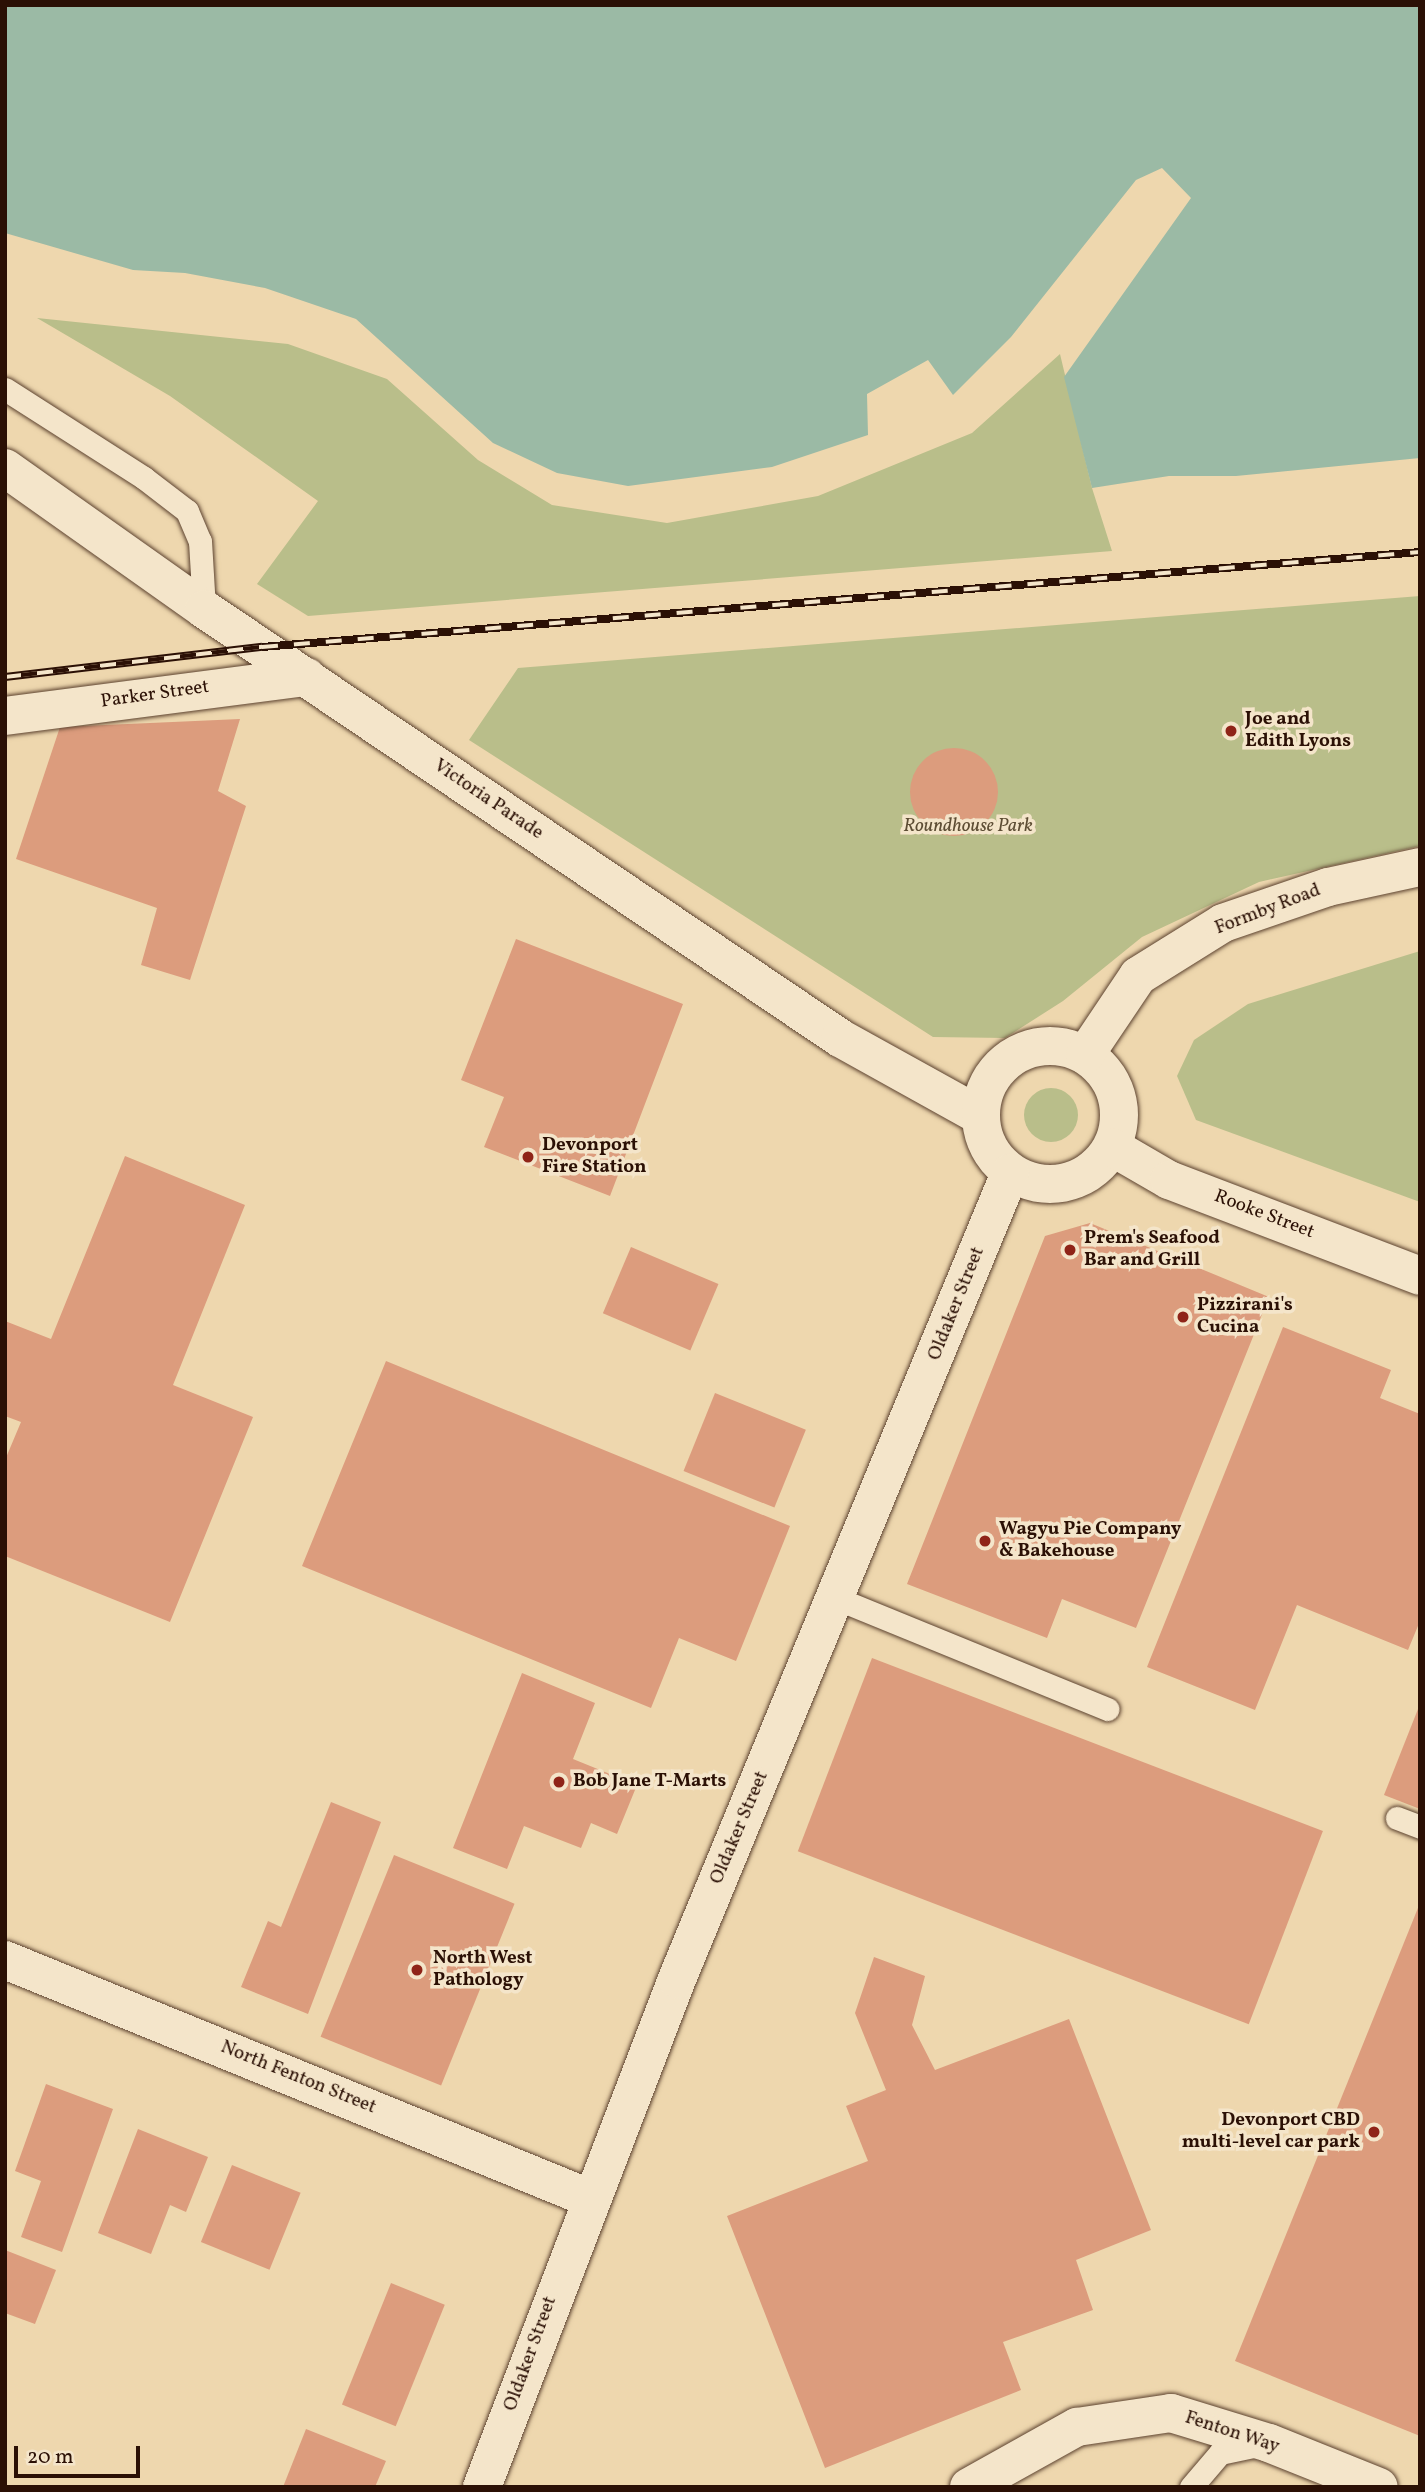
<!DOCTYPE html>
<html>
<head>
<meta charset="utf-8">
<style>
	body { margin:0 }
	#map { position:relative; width:1425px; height:2492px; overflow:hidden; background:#eed7ae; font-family:Vollkorn,serif }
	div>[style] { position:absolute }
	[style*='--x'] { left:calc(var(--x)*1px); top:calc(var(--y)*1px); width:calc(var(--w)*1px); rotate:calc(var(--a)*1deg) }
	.green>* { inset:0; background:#b9be8a }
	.round { border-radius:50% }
	.water>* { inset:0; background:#9bbaa5 }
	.building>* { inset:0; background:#dc9c7d; transform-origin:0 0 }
	.roads { filter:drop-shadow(0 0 2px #5c422f) drop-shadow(0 0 2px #5c422f) }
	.lane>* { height:23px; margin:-11.5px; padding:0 11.5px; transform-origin:11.5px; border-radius:11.5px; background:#f4e5ca }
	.street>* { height:38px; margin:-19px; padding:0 19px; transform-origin:19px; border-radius:19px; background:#f4e5ca }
	.secondary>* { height:38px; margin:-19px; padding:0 19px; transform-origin:19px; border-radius:19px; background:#f4e5ca }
	.secondary>.ring { margin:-19px; padding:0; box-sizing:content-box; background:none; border:38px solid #f4e5ca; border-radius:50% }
	.rail>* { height:8px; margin-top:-4px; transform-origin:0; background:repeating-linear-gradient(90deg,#f4e5ca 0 16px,#2b1005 0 32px); box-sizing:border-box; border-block:2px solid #2b1005 }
	.dots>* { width:19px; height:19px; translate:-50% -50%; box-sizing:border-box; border:4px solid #f4e5ca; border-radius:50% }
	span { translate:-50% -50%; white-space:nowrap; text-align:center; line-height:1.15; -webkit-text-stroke:7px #f4e5ca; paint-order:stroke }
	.street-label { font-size:19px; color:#2b1005 }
	.poi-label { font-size:19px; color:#2b1005; font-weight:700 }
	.left { translate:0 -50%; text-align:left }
	.right { translate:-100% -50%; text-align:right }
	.park-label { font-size:19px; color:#5d4d34; font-style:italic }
	.frame { position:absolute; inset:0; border:7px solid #2b1005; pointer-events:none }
	.scale { position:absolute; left:14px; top:2446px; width:126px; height:32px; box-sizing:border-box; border:4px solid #2b1005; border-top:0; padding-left:9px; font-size:21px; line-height:24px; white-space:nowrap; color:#2b1005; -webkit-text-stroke:5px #f4e5ca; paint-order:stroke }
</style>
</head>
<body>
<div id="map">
	<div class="green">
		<i style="clip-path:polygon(37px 318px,288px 344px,387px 379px,478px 460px,552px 505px,667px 523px,818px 496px,972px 433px,1060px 354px,1092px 488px,1112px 551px,308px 616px,257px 584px,318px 501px,170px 396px)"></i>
		<i style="clip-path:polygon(1420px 596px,1420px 846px,1259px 882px,1142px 937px,1063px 1001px,1005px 1038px,933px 1037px,469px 740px,518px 668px)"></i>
		<i style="clip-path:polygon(1420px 951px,1420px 1202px,1196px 1120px,1177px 1076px,1194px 1040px,1248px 1004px)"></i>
		<i class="round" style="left:1024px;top:1088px;width:54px;height:54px"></i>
	</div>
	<div class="water">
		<i style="clip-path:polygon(5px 5px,1420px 5px,1420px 458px,1236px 476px,1169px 476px,1092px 488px,1064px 377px,1191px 198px,1162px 168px,1136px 180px,1011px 337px,953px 395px,928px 360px,867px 394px,868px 435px,772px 467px,628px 486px,557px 473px,493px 443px,356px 319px,265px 288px,185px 273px,133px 270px,5px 233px)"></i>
	</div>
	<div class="building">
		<i style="clip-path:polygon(240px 719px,218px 791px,246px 806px,190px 980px,141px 965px,157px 908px,16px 859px,60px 727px)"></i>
		<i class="round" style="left:910px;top:748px;width:88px;height:88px"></i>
		<i style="clip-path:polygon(516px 939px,683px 1004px,610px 1196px,484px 1147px,504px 1097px,461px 1080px)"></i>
		<i style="clip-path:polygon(125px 1156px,245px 1205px,173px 1385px,253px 1417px,170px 1622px,5px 1556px,5px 1460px,21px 1422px,5px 1416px,5px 1321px,51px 1339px)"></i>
		<i style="clip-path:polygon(1090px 1223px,1269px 1297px,1136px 1628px,1062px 1599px,1047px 1638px,907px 1584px,1045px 1236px)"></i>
		<i style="left:631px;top:1247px;width:95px;height:72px;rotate:23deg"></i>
		<i style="clip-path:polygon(1283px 1327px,1391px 1370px,1380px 1398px,1420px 1414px,1420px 1621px,1408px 1650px,1297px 1605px,1255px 1710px,1147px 1667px)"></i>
		<i style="clip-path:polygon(386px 1361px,790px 1526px,736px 1661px,679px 1638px,651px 1708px,302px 1566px)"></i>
		<i style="left:715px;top:1393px;width:98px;height:84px;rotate:22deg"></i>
		<i style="left:872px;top:1658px;width:483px;height:207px;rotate:21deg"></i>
		<i style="clip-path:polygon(522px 1673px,595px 1703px,573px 1759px,637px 1785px,617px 1834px,591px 1823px,581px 1848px,524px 1826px,507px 1869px,453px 1848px)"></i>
		<i style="clip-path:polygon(1420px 1704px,1420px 1809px,1384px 1795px)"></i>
		<i style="clip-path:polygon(331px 1802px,381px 1822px,308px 2014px,241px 1987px,268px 1921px,281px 1927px)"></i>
		<i style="left:394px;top:1855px;width:130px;height:196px;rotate:22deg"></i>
		<i style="clip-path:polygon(1420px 1903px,1420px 2436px,1235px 2361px)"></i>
		<i style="clip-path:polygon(874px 1957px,925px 1976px,912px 2025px,935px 2070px,1069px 2019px,1151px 2230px,1076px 2260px,1093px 2310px,1003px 2342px,1021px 2390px,825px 2468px,727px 2216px,868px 2161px,846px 2106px,886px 2090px,855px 2013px)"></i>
		<i style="clip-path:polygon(46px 2084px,113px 2109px,62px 2252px,21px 2237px,41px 2181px,15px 2171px)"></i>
		<i style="clip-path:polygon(138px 2129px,208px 2157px,186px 2212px,170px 2205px,151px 2254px,98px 2233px)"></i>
		<i style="left:232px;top:2165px;width:74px;height:83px;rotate:22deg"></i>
		<i style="clip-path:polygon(5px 2250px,56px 2270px,35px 2324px,5px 2313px)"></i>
		<i style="left:391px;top:2283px;width:58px;height:131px;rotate:22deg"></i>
		<i style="clip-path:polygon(306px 2429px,386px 2461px,375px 2487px,283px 2487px)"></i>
	</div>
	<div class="roads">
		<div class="lane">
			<i style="--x:5;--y:389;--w:165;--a:32.6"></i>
			<i style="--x:144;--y:478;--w:54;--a:37.5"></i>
			<i style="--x:187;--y:511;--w:33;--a:67"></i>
			<i style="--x:200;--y:541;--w:68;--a:86.6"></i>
			<i style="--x:838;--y:1599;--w:291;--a:22.2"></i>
			<i style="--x:1397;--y:1818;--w:25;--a:21"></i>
			<i style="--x:1191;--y:2487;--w:45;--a:-49.5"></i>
			<i style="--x:1220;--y:2453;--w:40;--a:-12"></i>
		</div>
		<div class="street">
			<i style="--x:5;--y:716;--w:304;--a:-7.4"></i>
			<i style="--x:5;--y:1960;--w:631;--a:22.17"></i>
			<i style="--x:969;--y:2487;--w:124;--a:-29.1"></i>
			<i style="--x:1077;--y:2427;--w:95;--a:-8.5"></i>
			<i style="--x:1171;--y:2413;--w:102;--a:17"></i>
			<i style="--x:1269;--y:2443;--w:118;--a:21.8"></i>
		</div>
		<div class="secondary">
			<i style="--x:5;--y:468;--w:244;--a:35.3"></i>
			<i style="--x:204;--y:609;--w:767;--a:34"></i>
			<i style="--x:840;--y:1038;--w:161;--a:29"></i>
			<i class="ring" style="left:981px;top:1046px;width:100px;height:100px"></i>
			<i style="--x:1085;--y:1055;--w:95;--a:-56.1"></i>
			<i style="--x:1138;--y:976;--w:100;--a:-31.9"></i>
			<i style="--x:1223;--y:923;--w:111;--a:-18.9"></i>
			<i style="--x:1328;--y:887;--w:94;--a:-12.3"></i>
			<i style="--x:1112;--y:1147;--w:66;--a:30.1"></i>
			<i style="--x:1169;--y:1180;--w:269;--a:20.9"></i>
			<i style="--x:482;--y:2487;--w:544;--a:-69"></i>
			<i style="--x:677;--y:1979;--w:872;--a:-67.55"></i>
		</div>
	</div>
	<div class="rail">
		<i style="--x:5;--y:677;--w:259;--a:-6.7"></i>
		<i style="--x:262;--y:647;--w:1162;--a:-4.69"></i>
	</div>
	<div class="dots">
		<i style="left:1231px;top:731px;background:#8f2418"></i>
		<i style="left:528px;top:1157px;background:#8f2418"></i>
		<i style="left:1070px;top:1250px;background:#8f2418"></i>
		<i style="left:1183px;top:1317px;background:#8f2418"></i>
		<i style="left:985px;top:1541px;background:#8f2418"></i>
		<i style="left:559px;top:1782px;background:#8f2418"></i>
		<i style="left:417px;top:1970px;background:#8f2418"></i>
		<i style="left:1374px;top:2132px;background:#8f2418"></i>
	</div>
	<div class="street-label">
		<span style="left:155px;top:695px;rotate:-8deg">Parker Street</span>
		<span style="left:488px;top:800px;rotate:34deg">Victoria Parade</span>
		<span style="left:1268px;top:910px;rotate:-21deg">Formby Road</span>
		<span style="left:1264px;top:1215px;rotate:21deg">Rooke Street</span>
		<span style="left:957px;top:1304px;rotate:-68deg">Oldaker Street</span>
		<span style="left:740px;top:1828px;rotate:-67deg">Oldaker Street</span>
		<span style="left:298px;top:2078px;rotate:22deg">North Fenton Street</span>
		<span style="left:531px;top:2354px;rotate:-70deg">Oldaker Street</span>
		<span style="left:1232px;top:2433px;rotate:18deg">Fenton Way</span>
	</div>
	<div class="poi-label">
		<span class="left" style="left:1245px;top:731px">Joe and<br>Edith Lyons</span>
		<span class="left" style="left:542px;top:1157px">Devonport<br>Fire Station</span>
		<span class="left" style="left:1084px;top:1250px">Prem's Seafood<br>Bar and Grill</span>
		<span class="left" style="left:1197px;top:1317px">Pizzirani's<br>Cucina</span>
		<span class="left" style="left:999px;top:1541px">Wagyu Pie Company<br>&amp; Bakehouse</span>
		<span class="left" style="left:573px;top:1782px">Bob Jane T-Marts</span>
		<span class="left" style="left:433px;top:1970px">North West<br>Pathology</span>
		<span class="right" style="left:1360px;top:2132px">Devonport CBD<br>multi-level car park</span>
	</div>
	<div class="park-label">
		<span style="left:968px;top:827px">Roundhouse Park</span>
	</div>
	<div class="frame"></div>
	<div class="scale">20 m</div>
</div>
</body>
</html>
